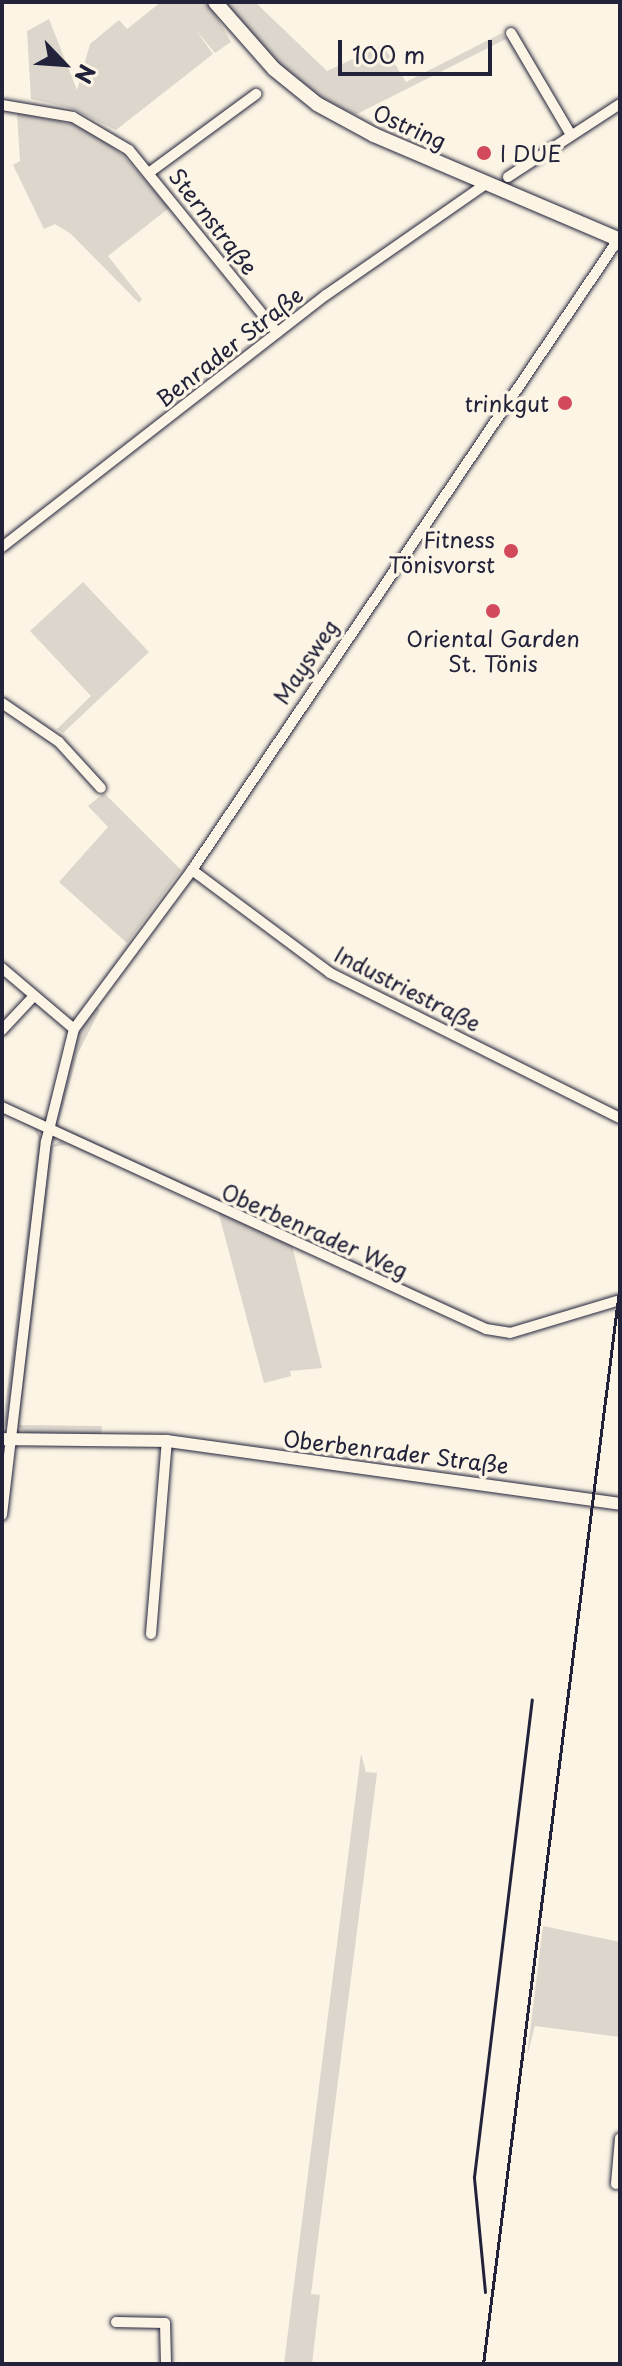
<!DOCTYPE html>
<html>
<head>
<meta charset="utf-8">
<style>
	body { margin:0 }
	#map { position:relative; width:622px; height:2366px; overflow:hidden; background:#fcf5e5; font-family:"Playpen Sans",sans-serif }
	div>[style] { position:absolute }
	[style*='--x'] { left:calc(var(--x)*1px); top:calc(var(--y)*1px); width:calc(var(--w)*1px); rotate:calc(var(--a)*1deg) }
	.green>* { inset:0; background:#dcd6cc }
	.roads { filter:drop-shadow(0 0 2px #22223b) drop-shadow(0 0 2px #22223b) }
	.minor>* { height:10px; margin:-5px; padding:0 5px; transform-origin:5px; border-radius:5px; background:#fcf5e5 }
	.tertiary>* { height:12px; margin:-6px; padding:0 6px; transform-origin:6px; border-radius:6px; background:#fcf5e5 }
	.secondary>* { height:14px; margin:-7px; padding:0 7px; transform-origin:7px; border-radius:7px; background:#fcf5e5 }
	.rail>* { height:3px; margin:-1.5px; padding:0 1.5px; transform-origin:1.5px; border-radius:1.5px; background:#22223b }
	.dots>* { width:22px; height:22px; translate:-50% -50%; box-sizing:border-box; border:4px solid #fcf5e5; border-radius:50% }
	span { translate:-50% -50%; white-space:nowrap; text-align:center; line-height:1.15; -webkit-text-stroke:7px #fcf5e5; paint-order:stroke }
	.street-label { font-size:22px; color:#22223b }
	.poi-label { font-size:22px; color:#22223b }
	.left { translate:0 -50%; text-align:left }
	.right { translate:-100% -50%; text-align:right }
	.frame { position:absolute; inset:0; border:4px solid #22223b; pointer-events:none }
	.north { position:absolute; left:24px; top:24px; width:80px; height:80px; -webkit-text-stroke:6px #fcf5e5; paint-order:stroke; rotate:115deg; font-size:22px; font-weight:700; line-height:32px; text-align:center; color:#22223b }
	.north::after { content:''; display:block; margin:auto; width:28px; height:36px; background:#22223b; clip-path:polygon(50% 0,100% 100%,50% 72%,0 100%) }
	.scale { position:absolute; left:338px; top:40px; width:154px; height:36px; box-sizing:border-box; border:4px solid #22223b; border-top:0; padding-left:10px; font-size:24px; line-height:28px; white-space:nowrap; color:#22223b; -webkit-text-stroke:6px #fcf5e5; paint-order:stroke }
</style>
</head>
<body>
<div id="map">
	<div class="green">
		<i style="clip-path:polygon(161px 2px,208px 2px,231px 42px,215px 53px,195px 29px,213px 54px,116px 130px,70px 108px,31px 99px,27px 31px,49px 19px,77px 90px,90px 44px,119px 20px,127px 29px)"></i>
		<i style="clip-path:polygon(222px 2px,255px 2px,327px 71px,383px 45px,406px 82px,502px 33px,506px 39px,355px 115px,458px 166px,317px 96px,287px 73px)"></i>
		<i style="clip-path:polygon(17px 113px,73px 124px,100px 138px,124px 156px,169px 208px,108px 256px,142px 299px,139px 303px,71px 234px,55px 224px,44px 229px,13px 165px,20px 161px)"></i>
		<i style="clip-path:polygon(83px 582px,149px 652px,63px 733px,57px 729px,91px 696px,30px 631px)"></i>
		<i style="clip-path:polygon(104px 793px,181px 870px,127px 943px,59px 882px,108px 827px,88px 806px)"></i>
		<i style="clip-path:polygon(96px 1007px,100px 1010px,78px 1053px,58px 1125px,509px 1332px,61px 1131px,55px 1124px,79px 1029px)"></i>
		<i style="clip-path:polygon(2px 1110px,34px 1125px,39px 1131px,42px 1142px,7px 1424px,2px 1431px,39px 1139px,33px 1128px)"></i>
		<i style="clip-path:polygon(60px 1141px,169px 1189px,69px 1144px,53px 1147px,19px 1425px,102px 1426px,101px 1434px,29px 1436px,16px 1425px,50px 1147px)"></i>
		<i style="clip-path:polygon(218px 1211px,292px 1245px,322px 1368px,290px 1371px,291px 1376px,264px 1383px)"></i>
		<i style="clip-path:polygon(361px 1754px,366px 1772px,377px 1773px,311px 2294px,320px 2295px,312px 2364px,284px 2364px)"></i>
		<i style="clip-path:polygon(543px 1926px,620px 1942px,620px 2037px,535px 2026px,527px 2056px)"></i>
	</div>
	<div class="roads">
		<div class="minor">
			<i style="--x:511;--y:33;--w:118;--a:59.5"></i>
			<i style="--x:2;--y:105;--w:72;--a:9.6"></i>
			<i style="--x:73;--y:117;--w:65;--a:30.5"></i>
			<i style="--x:129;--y:150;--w:235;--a:50.9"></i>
			<i style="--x:150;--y:172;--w:132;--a:-36.3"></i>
			<i style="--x:508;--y:177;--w:134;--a:-33.1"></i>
			<i style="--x:2;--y:547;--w:410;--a:-37.9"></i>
			<i style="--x:326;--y:295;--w:195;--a:-34.8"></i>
			<i style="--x:2;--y:703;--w:69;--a:34.4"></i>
			<i style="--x:59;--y:742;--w:62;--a:47.6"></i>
			<i style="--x:192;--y:870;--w:172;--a:36.7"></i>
			<i style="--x:330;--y:973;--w:324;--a:26.6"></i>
			<i style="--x:2;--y:968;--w:94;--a:40.3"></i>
			<i style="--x:2;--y:1030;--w:45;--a:-46.8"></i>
			<i style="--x:2;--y:1107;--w:532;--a:24.64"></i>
			<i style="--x:486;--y:1329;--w:24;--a:9"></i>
			<i style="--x:510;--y:1333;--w:115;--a:-16.7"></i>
			<i style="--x:2;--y:1515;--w:376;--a:-83.3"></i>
			<i style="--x:46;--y:1142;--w:116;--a:-76.1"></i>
			<i style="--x:74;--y:1029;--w:198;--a:-53.4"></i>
			<i style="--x:192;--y:870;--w:764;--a:-55.94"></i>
			<i style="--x:151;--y:1634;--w:194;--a:-85.3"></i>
			<i style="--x:616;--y:2184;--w:46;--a:-85"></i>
			<i style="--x:116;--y:2322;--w:49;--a:1.2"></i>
			<i style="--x:165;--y:2323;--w:41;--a:88.6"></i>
		</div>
		<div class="tertiary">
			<i style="--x:2;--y:1439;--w:165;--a:0.7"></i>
			<i style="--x:167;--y:1441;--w:457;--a:7.9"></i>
		</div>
		<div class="secondary">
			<i style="--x:215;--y:2;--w:89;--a:48.6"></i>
			<i style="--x:274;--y:69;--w:55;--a:39.1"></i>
			<i style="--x:317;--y:104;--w:65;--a:28.5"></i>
			<i style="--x:374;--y:135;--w:267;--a:23.1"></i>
		</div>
	</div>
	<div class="rail">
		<i style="--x:485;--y:2292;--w:116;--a:-95.5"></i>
		<i style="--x:474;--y:2177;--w:481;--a:-83.1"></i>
		<i style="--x:483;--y:2364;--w:1091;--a:-82.78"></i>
	</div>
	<div class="dots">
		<i style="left:484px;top:153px;background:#d1495b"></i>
		<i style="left:565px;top:403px;background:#d1495b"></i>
		<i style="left:511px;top:551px;background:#d1495b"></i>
		<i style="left:493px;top:611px;background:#d1495b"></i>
	</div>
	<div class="street-label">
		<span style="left:410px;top:126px;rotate:24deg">Ostring</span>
		<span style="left:214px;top:221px;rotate:52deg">Sternstraße</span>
		<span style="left:229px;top:346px;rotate:-38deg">Benrader Straße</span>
		<span style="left:305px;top:661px;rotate:-56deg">Maysweg</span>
		<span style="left:408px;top:988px;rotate:27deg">Industriestraße</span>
		<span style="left:315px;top:1230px;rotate:24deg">Oberbenrader Weg</span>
		<span style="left:396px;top:1451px;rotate:7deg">Oberbenrader Straße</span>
	</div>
	<div class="poi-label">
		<span class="left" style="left:500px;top:153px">I DUE</span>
		<span class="right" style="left:549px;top:403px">trinkgut</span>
		<span class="right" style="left:495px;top:551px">Fitness<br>Tönisvorst</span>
		<span style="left:493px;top:650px">Oriental Garden<br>St. Tönis</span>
	</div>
	<div class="frame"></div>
	<div class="north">N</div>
	<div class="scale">100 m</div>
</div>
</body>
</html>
